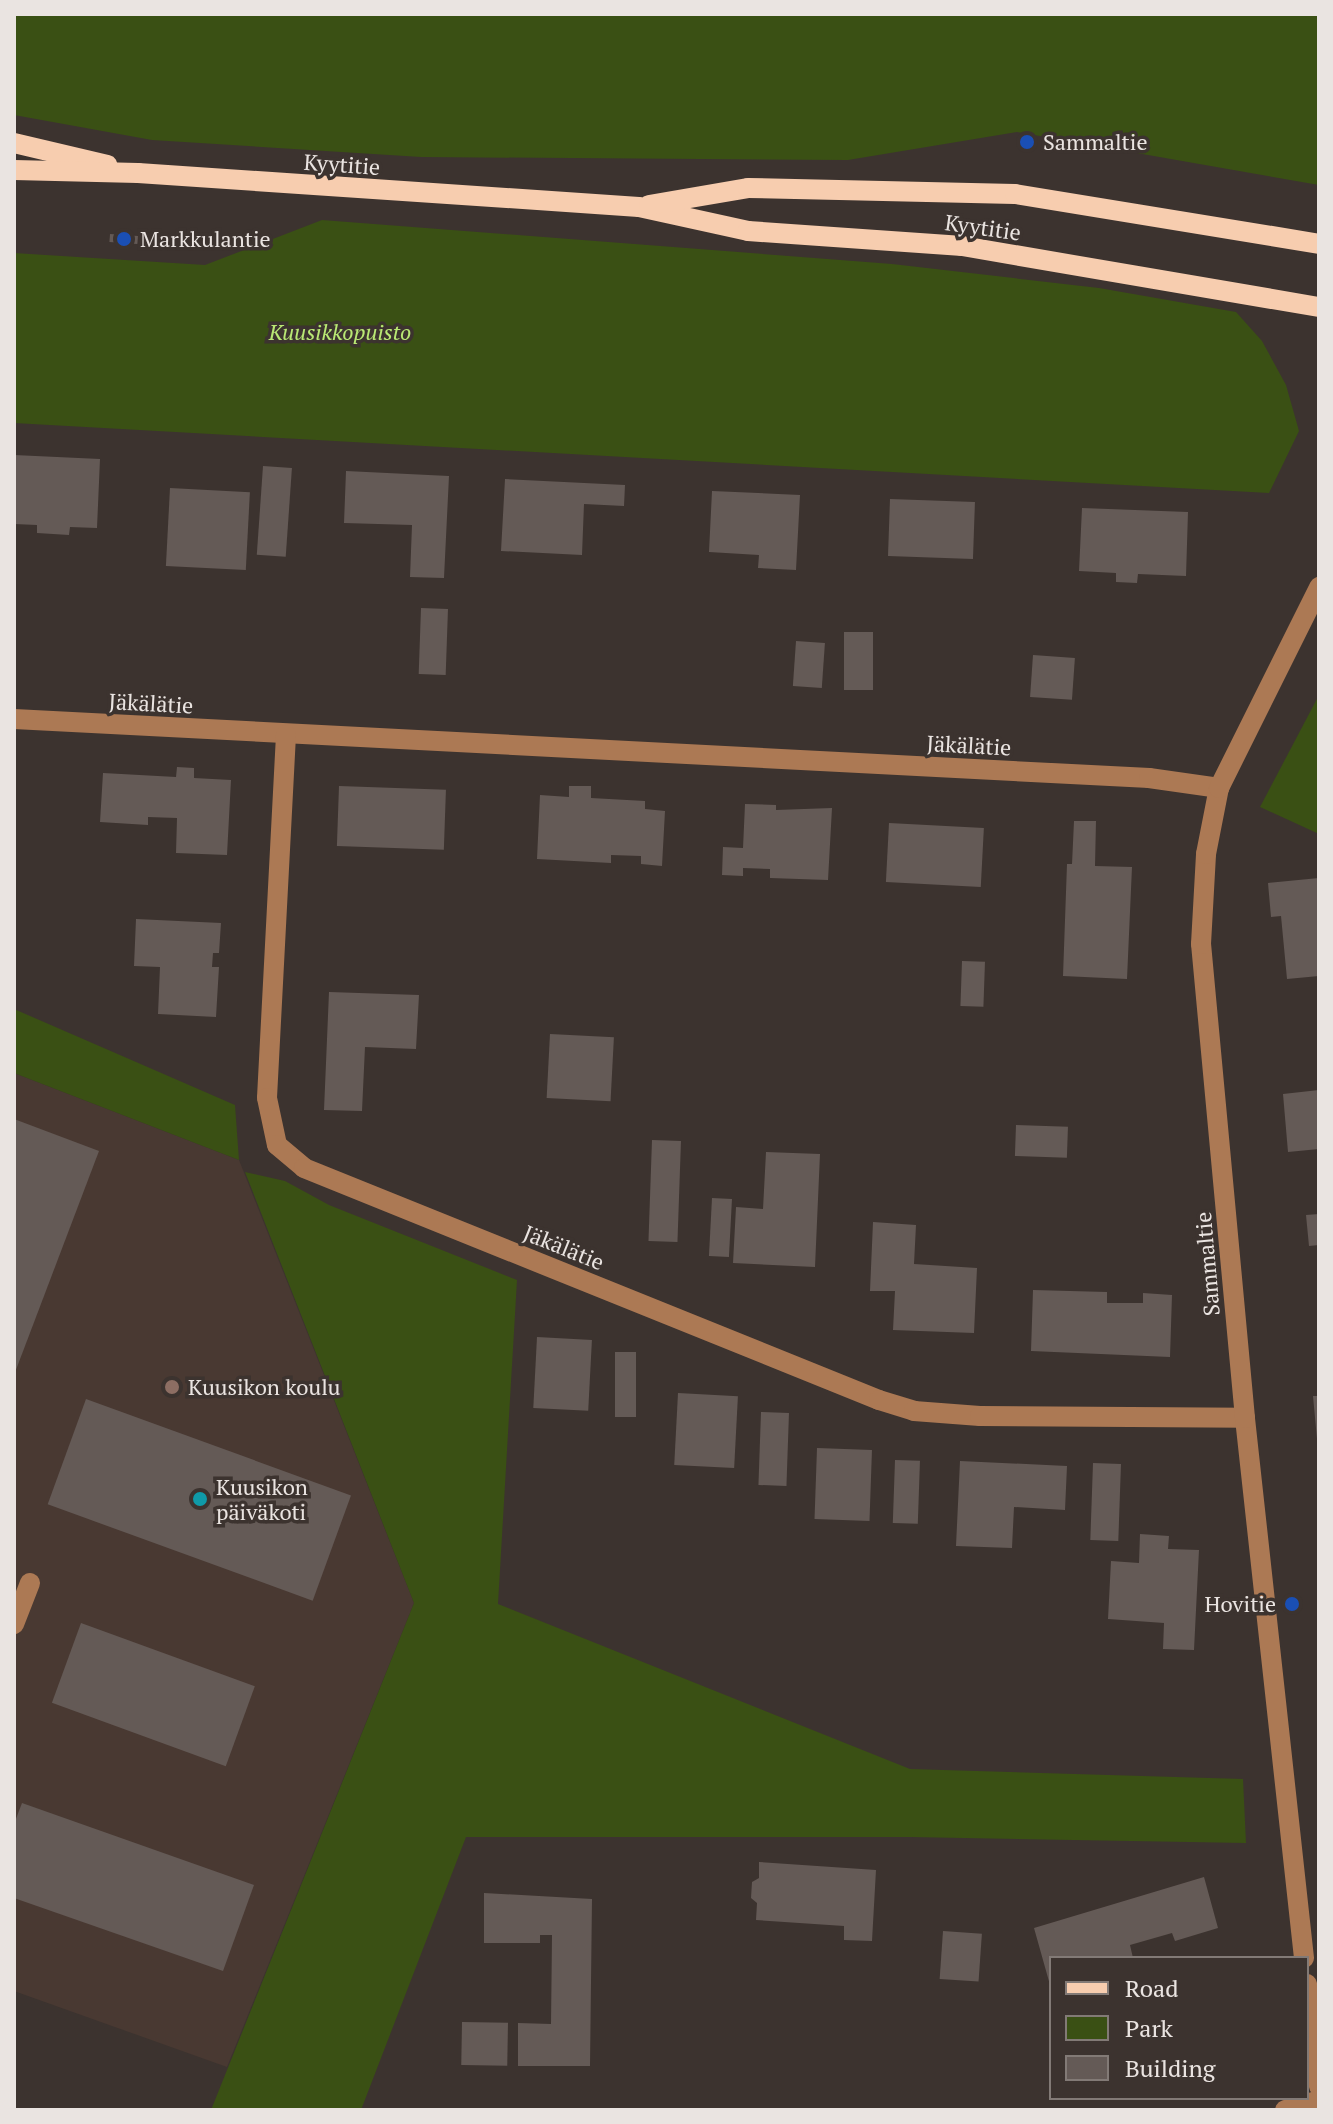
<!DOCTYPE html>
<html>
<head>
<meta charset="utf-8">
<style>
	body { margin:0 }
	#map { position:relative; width:1333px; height:2124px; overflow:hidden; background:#3c332f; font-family:"PT Serif",serif }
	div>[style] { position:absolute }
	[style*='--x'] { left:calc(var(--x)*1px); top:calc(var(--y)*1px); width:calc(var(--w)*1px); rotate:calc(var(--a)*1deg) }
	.built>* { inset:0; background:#493932 }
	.green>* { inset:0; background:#3a5014 }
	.building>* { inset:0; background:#645a56; transform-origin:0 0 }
	.minor>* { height:20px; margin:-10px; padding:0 10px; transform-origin:10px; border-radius:10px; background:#ac7954 }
	.major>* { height:20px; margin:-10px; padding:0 10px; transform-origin:10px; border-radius:10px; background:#f7cdaf }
	.dots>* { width:22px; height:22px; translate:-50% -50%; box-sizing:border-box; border:4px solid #3c332f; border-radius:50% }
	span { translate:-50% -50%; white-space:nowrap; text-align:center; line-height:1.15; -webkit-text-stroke:7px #3c332f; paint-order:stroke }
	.poi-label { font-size:22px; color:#eae4e1 }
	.left { translate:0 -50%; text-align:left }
	.right { translate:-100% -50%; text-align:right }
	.street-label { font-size:22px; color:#eae4e1 }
	.park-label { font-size:22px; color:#b9e874; font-style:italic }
	.frame { position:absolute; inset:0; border:16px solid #eae4e1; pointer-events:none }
	.legend { position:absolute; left:1049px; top:1956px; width:260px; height:144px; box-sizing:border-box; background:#3c332f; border:2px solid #827a76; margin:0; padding:10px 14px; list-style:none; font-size:24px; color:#eae4e1 }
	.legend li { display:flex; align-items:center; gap:16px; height:40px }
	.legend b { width:40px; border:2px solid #827a76 }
</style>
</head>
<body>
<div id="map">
	<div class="built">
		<i style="clip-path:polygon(14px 1073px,239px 1160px,414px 1603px,227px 2067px,14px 1991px)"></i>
	</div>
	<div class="green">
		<i style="clip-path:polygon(14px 14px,1319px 14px,1319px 185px,1017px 132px,848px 160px,421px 157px,152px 140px,14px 115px)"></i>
		<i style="clip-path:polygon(322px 220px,892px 264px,1099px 288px,1236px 312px,1262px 341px,1286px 385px,1299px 431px,1269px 493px,14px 423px,14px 253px,205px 265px)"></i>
		<i style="clip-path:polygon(1319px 695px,1319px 834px,1260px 807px)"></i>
		<i style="clip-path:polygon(14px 1009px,235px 1105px,239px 1160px,14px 1073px)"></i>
		<i style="clip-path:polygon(245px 1172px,285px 1181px,329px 1205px,517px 1280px,498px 1604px,910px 1769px,1243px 1779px,1246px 1843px,910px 1837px,466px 1837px,361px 2110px,211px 2110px,414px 1603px)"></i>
	</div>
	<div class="building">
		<i style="left:110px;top:234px;width:28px;height:8px;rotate:4deg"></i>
		<i style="clip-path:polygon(14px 455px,100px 459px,97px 528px,70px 527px,69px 535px,37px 533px,37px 525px,14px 524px)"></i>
		<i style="left:263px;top:466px;width:29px;height:89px;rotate:4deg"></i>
		<i style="clip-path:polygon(346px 471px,449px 476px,444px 578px,410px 577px,412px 525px,344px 523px)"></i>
		<i style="clip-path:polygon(505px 479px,625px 485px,624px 506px,584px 504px,582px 555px,501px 551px)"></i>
		<i style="left:170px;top:488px;width:80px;height:78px;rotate:3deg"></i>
		<i style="clip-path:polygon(712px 491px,800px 495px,796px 570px,758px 568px,759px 555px,709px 552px)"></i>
		<i style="left:890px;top:499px;width:85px;height:57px;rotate:2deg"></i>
		<i style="clip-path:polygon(1082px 508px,1188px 512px,1186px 576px,1138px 574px,1137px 583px,1116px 582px,1116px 573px,1079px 571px)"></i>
		<i style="left:421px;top:608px;width:27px;height:66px;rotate:2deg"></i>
		<i style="left:844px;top:632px;width:29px;height:58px"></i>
		<i style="left:796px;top:641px;width:29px;height:45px;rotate:4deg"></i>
		<i style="left:1033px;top:655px;width:42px;height:42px;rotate:4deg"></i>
		<i style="clip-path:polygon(177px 767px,194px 768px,194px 778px,231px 780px,227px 855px,176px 853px,177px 818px,148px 817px,148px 825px,100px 822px,103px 773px,176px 777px)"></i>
		<i style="left:339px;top:786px;width:107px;height:60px;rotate:2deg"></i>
		<i style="clip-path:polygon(569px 786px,591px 786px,591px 798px,645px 801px,645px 809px,665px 811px,662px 866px,641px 864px,641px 856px,611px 855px,611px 863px,537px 859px,540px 795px,569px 797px)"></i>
		<i style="clip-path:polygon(745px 804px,776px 805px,776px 810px,832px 808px,828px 880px,770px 878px,770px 869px,743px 868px,743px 876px,722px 875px,723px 847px,743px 848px)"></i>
		<i style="clip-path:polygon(1074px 821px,1096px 821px,1095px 866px,1132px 867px,1127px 979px,1063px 976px,1067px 864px,1072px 864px)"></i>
		<i style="left:889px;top:823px;width:95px;height:59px;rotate:3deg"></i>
		<i style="clip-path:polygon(1319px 878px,1319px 976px,1287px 979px,1281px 916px,1271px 917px,1268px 883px)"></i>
		<i style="clip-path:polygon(136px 919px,221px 923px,219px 953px,213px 953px,212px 967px,219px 967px,216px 1017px,158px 1014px,160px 967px,134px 966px)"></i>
		<i style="left:962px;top:961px;width:23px;height:45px;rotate:2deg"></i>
		<i style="clip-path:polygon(329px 992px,419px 995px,416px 1049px,365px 1047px,362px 1111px,324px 1110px)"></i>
		<i style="left:550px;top:1034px;width:64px;height:64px;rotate:3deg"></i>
		<i style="clip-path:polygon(1319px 1090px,1319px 1149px,1288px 1152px,1283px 1094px)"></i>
		<i style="clip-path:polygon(14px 1119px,99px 1151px,14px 1375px)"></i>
		<i style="left:1016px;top:1125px;width:52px;height:31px;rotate:2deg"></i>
		<i style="left:652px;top:1140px;width:29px;height:101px;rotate:2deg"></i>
		<i style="clip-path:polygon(766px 1152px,820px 1154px,815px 1267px,733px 1263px,736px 1207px,763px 1209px)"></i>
		<i style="left:712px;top:1198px;width:20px;height:58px;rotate:3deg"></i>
		<i style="clip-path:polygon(1319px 1214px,1319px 1245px,1309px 1246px,1306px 1215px)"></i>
		<i style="clip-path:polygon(873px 1222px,916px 1225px,914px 1264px,977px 1268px,974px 1333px,893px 1330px,895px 1291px,870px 1291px)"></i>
		<i style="clip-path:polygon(1033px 1290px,1107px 1292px,1107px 1303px,1143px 1303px,1143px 1293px,1172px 1295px,1170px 1357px,1031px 1351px)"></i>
		<i style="left:537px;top:1337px;width:55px;height:71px;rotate:3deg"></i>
		<i style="left:615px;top:1352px;width:21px;height:65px"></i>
		<i style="left:678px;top:1393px;width:60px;height:72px;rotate:3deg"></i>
		<i style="clip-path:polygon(1313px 1396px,1319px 1396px,1319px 1439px,1317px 1439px)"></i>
		<i style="left:86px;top:1399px;width:282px;height:112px;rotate:20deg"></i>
		<i style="left:761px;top:1412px;width:28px;height:73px;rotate:2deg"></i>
		<i style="left:817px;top:1448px;width:55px;height:71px;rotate:2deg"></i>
		<i style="left:895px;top:1460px;width:25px;height:63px;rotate:2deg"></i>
		<i style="clip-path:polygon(960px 1461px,1067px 1466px,1065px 1510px,1014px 1507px,1012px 1548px,956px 1546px)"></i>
		<i style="left:1093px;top:1463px;width:28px;height:77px;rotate:2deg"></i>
		<i style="clip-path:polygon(1140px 1534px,1169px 1536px,1168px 1549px,1199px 1550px,1194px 1650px,1163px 1649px,1164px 1623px,1108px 1619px,1111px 1561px,1139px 1563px)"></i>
		<i style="left:81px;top:1623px;width:185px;height:85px;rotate:20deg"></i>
		<i style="clip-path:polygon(22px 1803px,254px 1885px,223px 1971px,14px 1898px,14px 1824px)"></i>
		<i style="clip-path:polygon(759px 1862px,876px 1870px,872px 1941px,844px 1940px,844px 1926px,756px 1920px,757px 1903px,751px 1898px,752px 1882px,759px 1878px)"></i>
		<i style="clip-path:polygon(1204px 1877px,1218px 1928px,1175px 1941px,1172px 1933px,1130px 1945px,1133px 1958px,1051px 1958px,1050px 1985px,1034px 1928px)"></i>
		<i style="clip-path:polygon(484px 1893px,592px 1899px,590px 2066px,518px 2066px,518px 2023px,551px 2024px,552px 1935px,540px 1935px,540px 1943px,484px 1943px)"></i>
		<i style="left:943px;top:1931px;width:39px;height:48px;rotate:4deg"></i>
		<i style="left:462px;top:2022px;width:46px;height:43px;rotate:1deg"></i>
	</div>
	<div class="minor">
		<i style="--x:14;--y:719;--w:1137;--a:2.98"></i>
		<i style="--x:1149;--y:778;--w:71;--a:8.1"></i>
		<i style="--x:286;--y:735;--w:363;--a:93"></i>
		<i style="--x:267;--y:1098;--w:48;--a:78"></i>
		<i style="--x:277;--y:1145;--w:35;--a:40"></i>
		<i style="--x:304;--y:1168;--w:620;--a:21.97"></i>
		<i style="--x:879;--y:1400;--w:37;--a:17"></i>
		<i style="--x:914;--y:1411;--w:66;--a:4.3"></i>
		<i style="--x:980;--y:1416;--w:265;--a:0.4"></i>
		<i style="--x:14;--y:1624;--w:44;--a:-68.7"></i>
		<i style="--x:1304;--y:1958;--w:543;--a:-96.24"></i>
		<i style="--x:1245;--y:1418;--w:476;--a:-95.3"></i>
		<i style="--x:1201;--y:944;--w:90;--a:-86.8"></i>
		<i style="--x:1206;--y:854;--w:67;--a:-78.9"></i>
		<i style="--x:1219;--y:788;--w:225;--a:-63.5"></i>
		<i style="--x:1307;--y:1984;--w:103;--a:83.3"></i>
		<i style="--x:1285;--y:2110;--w:35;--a:-16"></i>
	</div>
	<div class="major">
		<i style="--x:14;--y:143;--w:96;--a:13.3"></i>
		<i style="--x:14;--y:170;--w:124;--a:1.4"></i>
		<i style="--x:138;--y:173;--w:502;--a:3.88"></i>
		<i style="--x:639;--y:207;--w:112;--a:12.4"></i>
		<i style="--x:748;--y:231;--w:215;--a:4"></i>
		<i style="--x:962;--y:246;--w:362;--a:9.7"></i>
		<i style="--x:649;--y:205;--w:100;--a:-9.7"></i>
		<i style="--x:748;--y:188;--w:267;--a:1.3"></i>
		<i style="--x:1015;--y:194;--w:308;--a:9.3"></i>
	</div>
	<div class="dots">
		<i style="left:1027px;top:142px;background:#1a4fb4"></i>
		<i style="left:124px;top:239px;background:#1a4fb4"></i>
		<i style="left:172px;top:1387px;background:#8d6e63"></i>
		<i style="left:200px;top:1499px;background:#0f9aa8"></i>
		<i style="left:1292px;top:1604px;background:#1a4fb4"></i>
	</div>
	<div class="poi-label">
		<span class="left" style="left:1043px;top:142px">Sammaltie</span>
		<span class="left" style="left:140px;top:239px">Markkulantie</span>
		<span class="left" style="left:188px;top:1387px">Kuusikon koulu</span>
		<span class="left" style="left:216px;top:1499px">Kuusikon<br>päiväkoti</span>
		<span class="right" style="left:1276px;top:1604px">Hovitie</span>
	</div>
	<div class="street-label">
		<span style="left:342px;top:164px;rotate:4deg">Kyytitie</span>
		<span style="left:983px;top:227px;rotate:8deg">Kyytitie</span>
		<span style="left:151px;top:703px;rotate:3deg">Jäkälätie</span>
		<span style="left:969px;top:745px;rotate:3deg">Jäkälätie</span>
		<span style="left:564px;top:1247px;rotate:22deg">Jäkälätie</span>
		<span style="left:1207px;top:1264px;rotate:-95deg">Sammaltie</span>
	</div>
	<div class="park-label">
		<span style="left:340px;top:332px">Kuusikkopuisto</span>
	</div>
	<div class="frame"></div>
	<ul class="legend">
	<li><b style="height:10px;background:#f7cdaf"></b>Road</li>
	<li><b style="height:22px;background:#3a5014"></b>Park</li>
	<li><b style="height:22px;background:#645a56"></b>Building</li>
	</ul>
</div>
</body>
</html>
